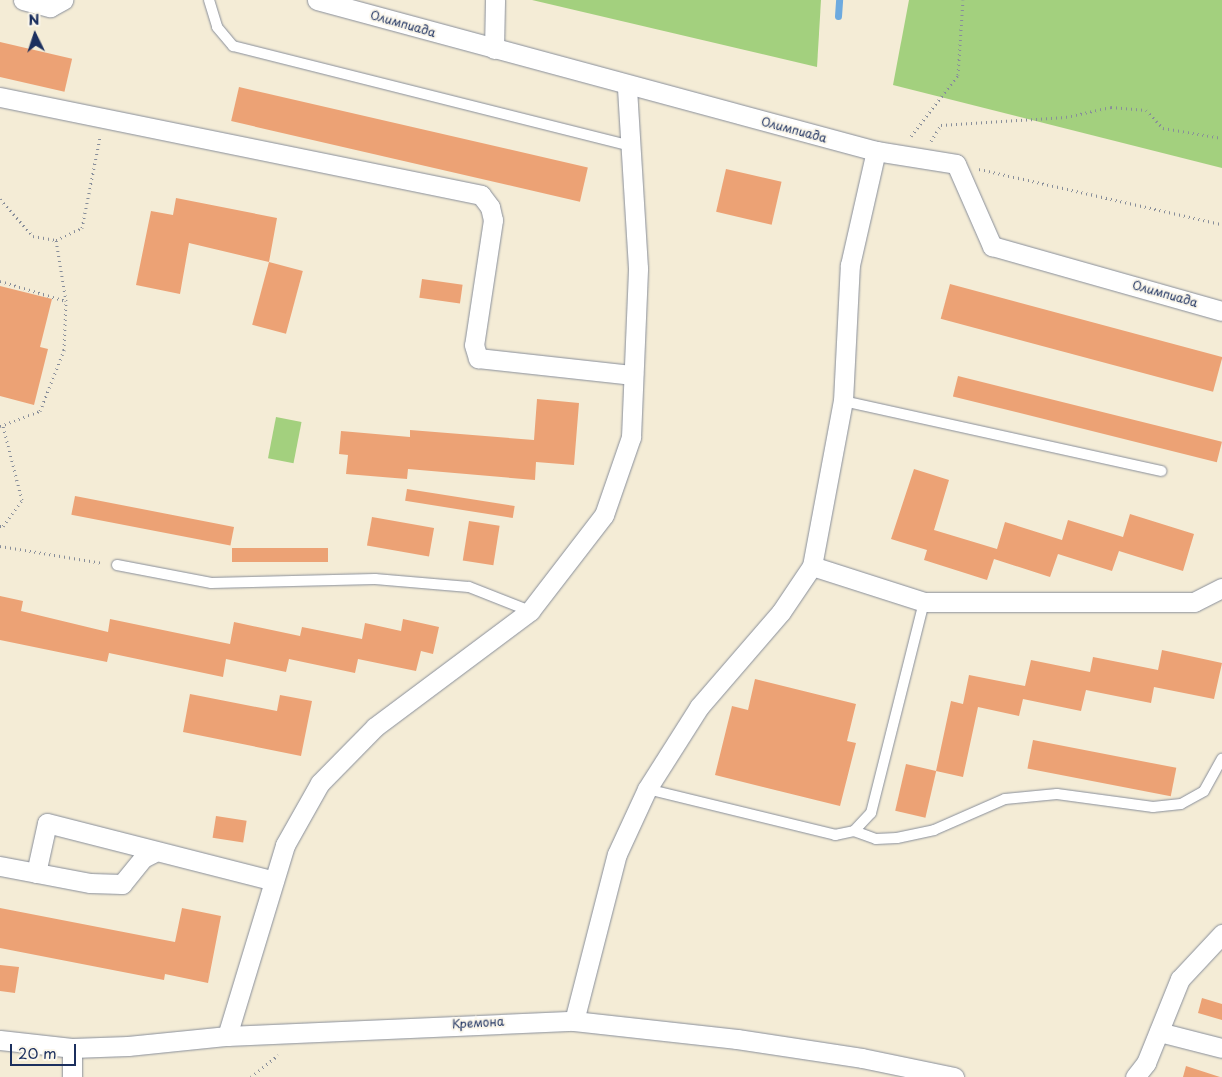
<!DOCTYPE html>
<html>
<head>
<meta charset="utf-8">
<style>
	body { margin:0 }
	#map { position:relative; width:1222px; height:1077px; overflow:hidden; background:#f4ecd6; font-family:"Playpen Sans",sans-serif }
	div>[style] { position:absolute }
	[style*='--x'] { left:calc(var(--x)*1px); top:calc(var(--y)*1px); width:calc(var(--w)*1px); rotate:calc(var(--a)*1deg) }
	.green>* { inset:0; background:#a3d07e; transform-origin:0 0 }
	.stream>* { height:7px; margin:-3.5px; padding:0 3.5px; transform-origin:3.5px; border-radius:3.5px; background:#6daadf }
	.building>* { inset:0; background:#eca275; transform-origin:0 0 }
	.path>* { height:3px; margin-top:-1.5px; transform-origin:0; background:repeating-linear-gradient(90deg,#888e9a 0 1px,transparent 0 5px) }
	.roads { filter:drop-shadow(0 0 1px #888e9a) drop-shadow(0 0 1px #888e9a) }
	.lane>* { height:10px; margin:-5px; padding:0 5px; transform-origin:5px; border-radius:5px; background:#fff }
	.street>* { height:19px; margin:-9.5px; padding:0 9.5px; transform-origin:9.5px; border-radius:9.5px; background:#fff }
	span { translate:-50% -50%; white-space:nowrap; text-align:center; line-height:1.15; -webkit-text-stroke:4px #fbf7ec; paint-order:stroke }
	.street-label { font-size:12px; color:#1b2f5e }
	.north { position:absolute; left:10px; top:10px; width:50px; height:50px; -webkit-text-stroke:4px #fbf7ec; paint-order:stroke; rotate:356deg; font-size:14px; font-weight:700; line-height:20px; text-align:center; color:#1b2f5e }
	.north::after { content:''; display:block; margin:auto; width:18px; height:22px; background:#1b2f5e; clip-path:polygon(50% 0,100% 100%,50% 72%,0 100%) }
	.scale { position:absolute; left:10px; top:1044px; width:66px; height:22px; box-sizing:border-box; border:2px solid #1b2f5e; border-top:0; padding-left:6px; font-size:15px; line-height:18px; white-space:nowrap; color:#1b2f5e; -webkit-text-stroke:4px #fbf7ec; paint-order:stroke }
</style>
</head>
<body>
<div id="map">
	<div class="green">
		<i style="clip-path:polygon(532px 0,821px 0,817px 67px)"></i>
		<i style="clip-path:polygon(909px 0,1222px 0,1222px 168px,893px 85px)"></i>
		<i style="left:276px;top:417px;width:26px;height:42px;rotate:11deg"></i>
	</div>
	<div class="stream">
		<i style="--x:838;--y:16;--w:16;--a:-86"></i>
	</div>
	<div class="building">
		<i style="left:0;top:42px;width:74px;height:34px;rotate:13deg"></i>
		<i style="left:239px;top:87px;width:358px;height:35px;rotate:13deg"></i>
		<i style="left:726px;top:169px;width:57px;height:44px;rotate:13deg"></i>
		<i style="clip-path:polygon(176px 198px,277px 218px,269px 262px,189px 243px,180px 294px,136px 285px,151px 211px,173px 215px)"></i>
		<i style="left:269px;top:262px;width:35px;height:65px;rotate:15deg"></i>
		<i style="left:422px;top:279px;width:41px;height:19px;rotate:8deg"></i>
		<i style="left:950px;top:284px;width:282px;height:36px;rotate:15deg"></i>
		<i style="clip-path:polygon(0 286px,52px 299px,40px 347px,48px 349px,34px 405px,0 396px)"></i>
		<i style="left:958px;top:376px;width:272px;height:21px;rotate:14deg"></i>
		<i style="clip-path:polygon(537px 399px,579px 403px,574px 465px,536px 462px,535px 480px,408px 469px,407px 479px,346px 474px,348px 455px,339px 454px,341px 431px,410px 437px,410px 430px,534px 440px)"></i>
		<i style="clip-path:polygon(914px 469px,949px 480px,934px 530px,997px 549px,1005px 522px,1062px 540px,1068px 520px,1123px 537px,1130px 514px,1194px 534px,1183px 571px,1119px 551px,1112px 571px,1058px 554px,1050px 577px,994px 559px,987px 580px,924px 560px,927px 550px,891px 539px)"></i>
		<i style="left:407px;top:489px;width:109px;height:12px;rotate:9deg"></i>
		<i style="left:75px;top:496px;width:162px;height:19px;rotate:11deg"></i>
		<i style="left:372px;top:517px;width:63px;height:29px;rotate:10deg"></i>
		<i style="left:469px;top:521px;width:31px;height:40px;rotate:9deg"></i>
		<i style="left:328px;top:548px;width:14px;height:96px;rotate:90deg"></i>
		<i style="clip-path:polygon(0 596px,23px 601px,21px 611px,108px 632px,110px 619px,230px 644px,234px 622px,300px 636px,302px 627px,362px 639px,365px 623px,401px 631px,403px 619px,439px 627px,433px 654px,421px 651px,416px 671px,358px 659px,355px 673px,289px 659px,286px 672px,226px 659px,223px 677px,109px 653px,107px 662px,0 640px)"></i>
		<i style="clip-path:polygon(1162px 650px,1222px 663px,1214px 699px,1154px 687px,1151px 703px,1086px 690px,1081px 711px,1023px 699px,1019px 716px,978px 707px,963px 777px,936px 771px,951px 701px,963px 704px,969px 675px,1025px 686px,1031px 660px,1090px 672px,1093px 657px,1158px 670px)"></i>
		<i style="clip-path:polygon(755px 679px,856px 704px,847px 741px,856px 743px,840px 806px,715px 775px,732px 706px,748px 710px)"></i>
		<i style="clip-path:polygon(190px 694px,277px 711px,280px 695px,312px 701px,301px 756px,183px 732px)"></i>
		<i style="left:1033px;top:740px;width:146px;height:29px;rotate:11deg"></i>
		<i style="left:906px;top:764px;width:31px;height:48px;rotate:13deg"></i>
		<i style="left:216px;top:816px;width:31px;height:22px;rotate:9deg"></i>
		<i style="clip-path:polygon(0 908px,175px 942px,182px 908px,221px 916px,208px 983px,165px 974px,164px 980px,0 948px)"></i>
		<i style="clip-path:polygon(0 965px,19px 967px,15px 993px,0 991px)"></i>
		<i style="clip-path:polygon(1202px 998px,1222px 1004px,1222px 1020px,1198px 1013px)"></i>
		<i style="clip-path:polygon(1186px 1066px,1220px 1077px,1183px 1077px)"></i>
	</div>
	<div class="path">
		<i style="--x:911;--y:136;--w:77;--a:-52.4"></i>
		<i style="--x:958;--y:75;--w:75;--a:-86.2"></i>
		<i style="--x:931;--y:141;--w:19;--a:-58"></i>
		<i style="--x:941;--y:125;--w:125;--a:-3.7"></i>
		<i style="--x:1066;--y:117;--w:46;--a:-12.5"></i>
		<i style="--x:1111;--y:107;--w:35;--a:5"></i>
		<i style="--x:1146;--y:110;--w:25;--a:47"></i>
		<i style="--x:1163;--y:128;--w:60;--a:9.6"></i>
		<i style="--x:979;--y:169;--w:249;--a:12.8"></i>
		<i style="--x:0;--y:199;--w:50;--a:48.3"></i>
		<i style="--x:33;--y:236;--w:23;--a:10"></i>
		<i style="--x:56;--y:240;--w:29;--a:-25"></i>
		<i style="--x:82;--y:228;--w:93;--a:-78.8"></i>
		<i style="--x:0;--y:281;--w:69;--a:16.9"></i>
		<i style="--x:66;--y:301;--w:62;--a:-99.3"></i>
		<i style="--x:0;--y:426;--w:43;--a:-20.6"></i>
		<i style="--x:40;--y:411;--w:66;--a:-68.5"></i>
		<i style="--x:64;--y:350;--w:49;--a:-87.7"></i>
		<i style="--x:0;--y:526;--w:3;--a:0"></i>
		<i style="--x:3;--y:526;--w:32;--a:-54"></i>
		<i style="--x:22;--y:500;--w:76;--a:-104.4"></i>
		<i style="--x:0;--y:546;--w:104;--a:9.4"></i>
		<i style="--x:251;--y:1077;--w:35;--a:-39"></i>
	</div>
	<div class="roads">
		<div class="lane">
			<i style="--x:209;--y:0;--w:28;--a:73"></i>
			<i style="--x:217;--y:27;--w:25;--a:50"></i>
			<i style="--x:233;--y:46;--w:410;--a:14.1"></i>
			<i style="--x:843;--y:401;--w:326;--a:12.4"></i>
			<i style="--x:117;--y:565;--w:96;--a:10.8"></i>
			<i style="--x:211;--y:583;--w:164;--a:-1.4"></i>
			<i style="--x:375;--y:579;--w:94;--a:4.9"></i>
			<i style="--x:469;--y:587;--w:66;--a:21.5"></i>
			<i style="--x:647;--y:789;--w:194;--a:13.7"></i>
			<i style="--x:835;--y:835;--w:19;--a:-12"></i>
			<i style="--x:854;--y:831;--w:25;--a:-47"></i>
			<i style="--x:871;--y:813;--w:218;--a:-75.9"></i>
			<i style="--x:854;--y:831;--w:23;--a:20"></i>
			<i style="--x:876;--y:839;--w:21;--a:-3"></i>
			<i style="--x:897;--y:838;--w:38;--a:-12"></i>
			<i style="--x:934;--y:830;--w:77;--a:-23.6"></i>
			<i style="--x:1005;--y:799;--w:52;--a:-5.5"></i>
			<i style="--x:1057;--y:794;--w:97;--a:7.7"></i>
			<i style="--x:1153;--y:807;--w:28;--a:-6"></i>
			<i style="--x:1181;--y:804;--w:26;--a:-29"></i>
			<i style="--x:1204;--y:791;--w:37;--a:-61"></i>
		</div>
		<div class="street">
			<i style="--x:23;--y:0;--w:28;--a:15"></i>
			<i style="--x:50;--y:7;--w:15;--a:-28"></i>
			<i style="--x:317;--y:0;--w:579;--a:15.12"></i>
			<i style="--x:876;--y:151;--w:81;--a:9.2"></i>
			<i style="--x:956;--y:164;--w:90;--a:66.3"></i>
			<i style="--x:992;--y:246;--w:239;--a:15.8"></i>
			<i style="--x:494;--y:49;--w:49;--a:-88.8"></i>
			<i style="--x:0;--y:97;--w:491;--a:11.5"></i>
			<i style="--x:481;--y:195;--w:15;--a:53"></i>
			<i style="--x:490;--y:207;--w:13;--a:77"></i>
			<i style="--x:493;--y:220;--w:126;--a:98.6"></i>
			<i style="--x:474;--y:345;--w:14;--a:73"></i>
			<i style="--x:478;--y:358;--w:156;--a:6.3"></i>
			<i style="--x:812;--y:566;--w:118;--a:17.8"></i>
			<i style="--x:924;--y:602;--w:270;--a:0"></i>
			<i style="--x:1194;--y:602;--w:31;--a:-27"></i>
			<i style="--x:0;--y:866;--w:92;--a:10.7"></i>
			<i style="--x:90;--y:883;--w:32;--a:2"></i>
			<i style="--x:122;--y:884;--w:33;--a:-51"></i>
			<i style="--x:143;--y:858;--w:11;--a:-27"></i>
			<i style="--x:36;--y:873;--w:51;--a:-77.6"></i>
			<i style="--x:47;--y:823;--w:234;--a:14.3"></i>
			<i style="--x:574;--y:1021;--w:172;--a:-75.6"></i>
			<i style="--x:617;--y:854;--w:72;--a:-65.2"></i>
			<i style="--x:647;--y:789;--w:97;--a:-57.6"></i>
			<i style="--x:699;--y:707;--w:125;--a:-49.2"></i>
			<i style="--x:781;--y:612;--w:55;--a:-56"></i>
			<i style="--x:812;--y:566;--w:168;--a:-79.4"></i>
			<i style="--x:843;--y:401;--w:136;--a:-87.1"></i>
			<i style="--x:850;--y:265;--w:117;--a:-77.2"></i>
			<i style="--x:1159;--y:1032;--w:65;--a:14.3"></i>
			<i style="--x:227;--y:1036;--w:200;--a:-73.1"></i>
			<i style="--x:285;--y:845;--w:71;--a:-60.6"></i>
			<i style="--x:320;--y:783;--w:78;--a:-45.5"></i>
			<i style="--x:375;--y:727;--w:194;--a:-36.8"></i>
			<i style="--x:530;--y:611;--w:121;--a:-52.4"></i>
			<i style="--x:604;--y:515;--w:83;--a:-70.9"></i>
			<i style="--x:631;--y:437;--w:169;--a:-87.6"></i>
			<i style="--x:638;--y:268;--w:182;--a:-93.5"></i>
			<i style="--x:0;--y:1040;--w:72;--a:6.3"></i>
			<i style="--x:72;--y:1048;--w:56;--a:-2"></i>
			<i style="--x:128;--y:1046;--w:100;--a:-5.8"></i>
			<i style="--x:227;--y:1036;--w:347;--a:-2.5"></i>
			<i style="--x:574;--y:1021;--w:164;--a:6.3"></i>
			<i style="--x:737;--y:1039;--w:126;--a:8.6"></i>
			<i style="--x:862;--y:1058;--w:94;--a:11.7"></i>
			<i style="--x:72;--y:1077;--w:29;--a:-90"></i>
			<i style="--x:1135;--y:1077;--w:18;--a:-52"></i>
			<i style="--x:1146;--y:1063;--w:91;--a:-68"></i>
			<i style="--x:1180;--y:979;--w:62;--a:-47"></i>
		</div>
	</div>
	<div class="street-label">
		<span style="left:403px;top:24px;rotate:16deg">Олимпиада</span>
		<span style="left:794px;top:130px;rotate:15deg">Олимпиада</span>
		<span style="left:1165px;top:294px;rotate:16deg">Олимпиада</span>
		<span style="left:478px;top:1023px;rotate:-3deg">Кремона</span>
	</div>
	<div class="north">N</div>
	<div class="scale">20 m</div>
</div>
</body>
</html>
